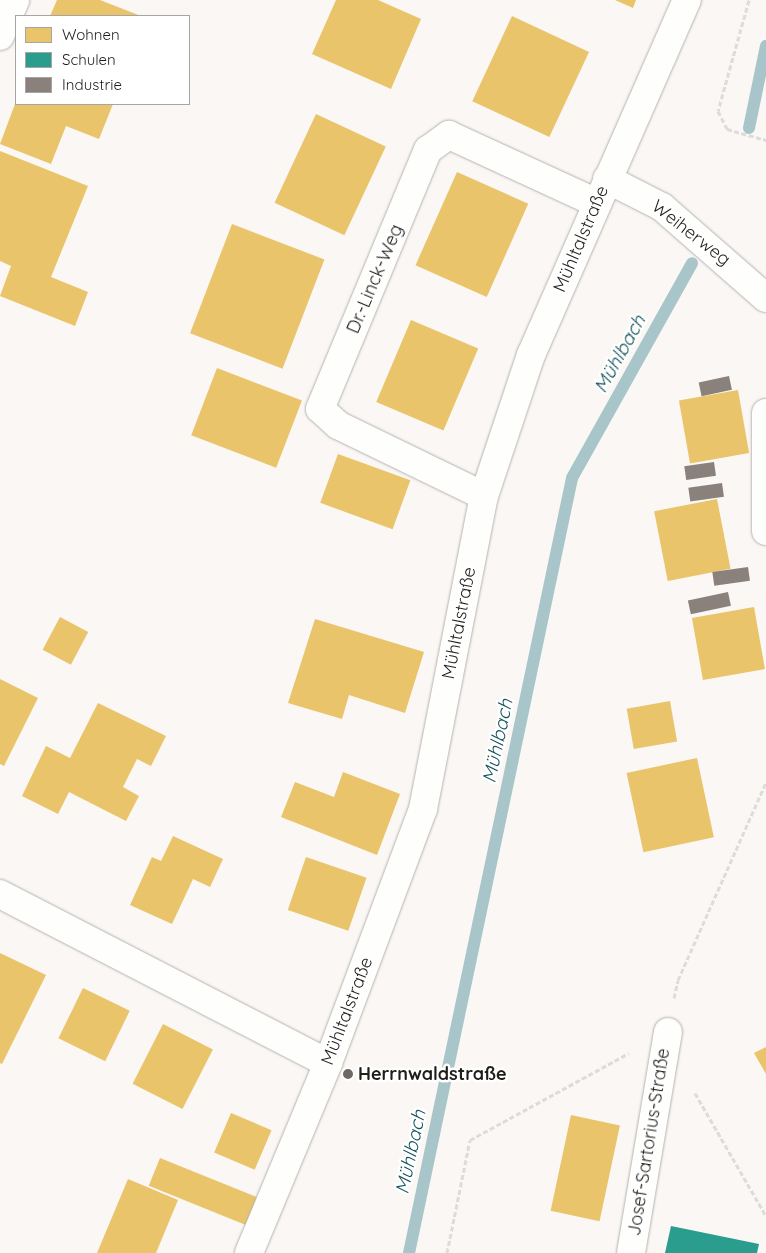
<!DOCTYPE html>
<html>
<head>
<meta charset="utf-8">
<style>
	body { margin:0 }
	#map { position:relative; width:766px; height:1253px; overflow:hidden; background:#faf7f4; font-family:Quicksand,sans-serif }
	div>[style] { position:absolute }
	[style*='--x'] { left:calc(var(--x)*1px); top:calc(var(--y)*1px); width:calc(var(--w)*1px); rotate:calc(var(--a)*1deg) }
	.homes>* { inset:0; background:#e9c46a; transform-origin:0 0 }
	.schools>* { inset:0; background:#2a9d8f }
	.industry>* { inset:0; background:#8a817c; transform-origin:0 0 }
	.stream>* { height:12px; margin:-6px; padding:0 6px; transform-origin:6px; border-radius:6px; background:#a8c6ca }
	.path>* { height:3px; margin-top:-1.5px; transform-origin:0; background:repeating-linear-gradient(90deg,#dddcda 0 5px,transparent 0 7.5px) }
	.roads { filter:drop-shadow(0 0 1px #b5b3b0) drop-shadow(0 0 1px #b5b3b0) }
	.minor>* { height:28px; margin:-14px; padding:0 14px; transform-origin:14px; border-radius:14px; background:#fefefd }
	.secondary>* { height:28px; margin:-14px; padding:0 14px; transform-origin:14px; border-radius:14px; background:#fefefd }
	.dots>* { width:14px; height:14px; translate:-50% -50%; box-sizing:border-box; border:2px solid #fff; border-radius:50% }
	span { translate:-50% -50%; white-space:nowrap; text-align:center; line-height:1.15; -webkit-text-stroke:5px #fff; paint-order:stroke }
	.street-label { font-size:18px; color:#201e1b }
	.poi-label { font-size:18px; color:#201e1b; font-weight:700 }
	.left { translate:0 -50%; text-align:left }
	.water-label { font-size:19px; color:#15545d; font-style:italic }
	.legend { position:absolute; left:15px; top:15px; width:175px; height:90px; box-sizing:border-box; background:#fff; border:1px solid #a6a5a4; margin:0; padding:6px 9px; list-style:none; font-size:15px; color:#201e1b }
	.legend li { display:flex; align-items:center; gap:10px; height:25px }
	.legend b { width:25px; border:1px solid #a6a5a4 }
</style>
</head>
<body>
<div id="map">
	<div class="homes">
		<i style="clip-path:polygon(57px 0,100px 0,141px 16px,50px 16px)"></i>
		<i style="clip-path:polygon(336px 0,378px 0,421px 19px,391px 89px,312px 54px)"></i>
		<i style="clip-path:polygon(615px 0,636px 0,633px 8px)"></i>
		<i style="left:512px;top:16px;width:85px;height:94px;rotate:25deg"></i>
		<i style="clip-path:polygon(15px 104px,113px 104px,99px 139px,66px 126px,51px 164px,0 144px)"></i>
		<i style="left:316px;top:114px;width:77px;height:98px;rotate:25deg"></i>
		<i style="clip-path:polygon(0 151px,88px 186px,51px 277px,88px 292px,75px 326px,0 296px,11px 266px,0 261px)"></i>
		<i style="left:457px;top:172px;width:78px;height:102px;rotate:24deg"></i>
		<i style="left:232px;top:224px;width:99px;height:117px;rotate:21deg"></i>
		<i style="left:411px;top:320px;width:73px;height:89px;rotate:23deg"></i>
		<i style="left:217px;top:368px;width:91px;height:72px;rotate:21deg"></i>
		<i style="left:738px;top:390px;width:64px;height:60px;rotate:80deg"></i>
		<i style="left:338px;top:454px;width:77px;height:52px;rotate:20deg"></i>
		<i style="left:717px;top:499px;width:71px;height:64px;rotate:79deg"></i>
		<i style="left:754px;top:607px;width:63px;height:63px;rotate:80deg"></i>
		<i style="left:60px;top:617px;width:32px;height:37px;rotate:28deg"></i>
		<i style="clip-path:polygon(315px 619px,424px 652px,405px 713px,349px 695px,342px 719px,288px 703px)"></i>
		<i style="clip-path:polygon(0 679px,38px 698px,4px 766px,0 764px)"></i>
		<i style="left:670px;top:701px;width:41px;height:44px;rotate:80deg"></i>
		<i style="clip-path:polygon(98px 703px,166px 736px,151px 766px,137px 759px,123px 787px,139px 796px,126px 821px,69px 792px,58px 814px,22px 796px,46px 746px,70px 758px)"></i>
		<i style="left:697px;top:758px;width:81px;height:72px;rotate:78deg"></i>
		<i style="clip-path:polygon(343px 772px,400px 794px,377px 855px,281px 817px,295px 782px,334px 797px)"></i>
		<i style="clip-path:polygon(173px 836px,223px 859px,210px 887px,193px 879px,172px 924px,130px 905px,152px 857px,161px 861px)"></i>
		<i style="left:306px;top:857px;width:64px;height:56px;rotate:19deg"></i>
		<i style="clip-path:polygon(0 953px,46px 975px,2px 1064px,0 1063px)"></i>
		<i style="left:83px;top:988px;width:52px;height:56px;rotate:26deg"></i>
		<i style="left:163px;top:1024px;width:56px;height:67px;rotate:27deg"></i>
		<i style="clip-path:polygon(766px 1047px,766px 1074px,754px 1053px)"></i>
		<i style="left:231px;top:1113px;width:44px;height:43px;rotate:23deg"></i>
		<i style="left:571px;top:1115px;width:50px;height:98px;rotate:12deg"></i>
		<i style="left:160px;top:1158px;width:106px;height:30px;rotate:22deg"></i>
		<i style="clip-path:polygon(128px 1179px,178px 1200px,156px 1253px,97px 1253px)"></i>
	</div>
	<div class="schools">
		<i style="clip-path:polygon(671px 1226px,759px 1244px,757px 1253px,665px 1253px)"></i>
	</div>
	<div class="industry">
		<i style="left:729px;top:376px;width:14px;height:31px;rotate:78deg"></i>
		<i style="left:714px;top:462px;width:14px;height:30px;rotate:82deg"></i>
		<i style="left:722px;top:483px;width:14px;height:34px;rotate:82deg"></i>
		<i style="left:748px;top:567px;width:14px;height:36px;rotate:82deg"></i>
		<i style="left:728px;top:592px;width:14px;height:41px;rotate:78deg"></i>
	</div>
	<div class="stream">
		<i style="--x:749;--y:128;--w:84;--a:-78.3"></i>
		<i style="--x:409;--y:1253;--w:792;--a:-78.12"></i>
		<i style="--x:572;--y:478;--w:246;--a:-60.8"></i>
	</div>
	<div class="path">
		<i style="--x:749;--y:0;--w:115;--a:105.6"></i>
		<i style="--x:718;--y:111;--w:20;--a:63"></i>
		<i style="--x:727;--y:129;--w:41;--a:15.8"></i>
		<i style="--x:674;--y:998;--w:18;--a:-77"></i>
		<i style="--x:678;--y:980;--w:217;--a:-66"></i>
		<i style="--x:695;--y:1093;--w:142;--a:60"></i>
		<i style="--x:447;--y:1253;--w:115;--a:-78.5"></i>
		<i style="--x:470;--y:1140;--w:181;--a:-28.7"></i>
	</div>
	<div class="roads">
		<div class="minor">
			<i style="--x:0;--y:36;--w:39;--a:-67"></i>
			<i style="--x:607;--y:179;--w:62;--a:27"></i>
			<i style="--x:662;--y:207;--w:138;--a:41.2"></i>
			<i style="--x:766;--y:413;--w:118;--a:90"></i>
			<i style="--x:484;--y:496;--w:162;--a:-154.1"></i>
			<i style="--x:338;--y:425;--w:24;--a:-138"></i>
			<i style="--x:320;--y:409;--w:281;--a:-67.4"></i>
			<i style="--x:428;--y:150;--w:26;--a:-36"></i>
			<i style="--x:449;--y:135;--w:163;--a:24.7"></i>
			<i style="--x:0;--y:894;--w:369;--a:27.3"></i>
			<i style="--x:631;--y:1253;--w:224;--a:-80.5"></i>
		</div>
		<div class="secondary">
			<i style="--x:249;--y:1253;--w:206;--a:-67.4"></i>
			<i style="--x:328;--y:1063;--w:271;--a:-69.5"></i>
			<i style="--x:423;--y:809;--w:319;--a:-79"></i>
			<i style="--x:484;--y:496;--w:149;--a:-71.6"></i>
			<i style="--x:531;--y:355;--w:388;--a:-66.3"></i>
		</div>
	</div>
	<div class="dots">
		<i style="left:348px;top:1074px;background:#6c6a67"></i>
	</div>
	<div class="street-label">
		<span style="left:691px;top:233px;rotate:38deg">Weiherweg</span>
		<span style="left:581px;top:239px;rotate:-67deg">Mühltalstraße</span>
		<span style="left:375px;top:279px;rotate:-67deg">Dr.-Linck-Weg</span>
		<span style="left:459px;top:623px;rotate:-79deg">Mühltalstraße</span>
		<span style="left:347px;top:1011px;rotate:-69deg">Mühltalstraße</span>
		<span style="left:649px;top:1142px;rotate:-81deg">Josef-Sartorius-Straße</span>
	</div>
	<div class="poi-label">
		<span class="left" style="left:358px;top:1074px">Herrnwaldstraße</span>
	</div>
	<div class="water-label">
		<span style="left:620px;top:354px;rotate:-61deg">Mühlbach</span>
		<span style="left:498px;top:741px;rotate:-78deg">Mühlbach</span>
		<span style="left:411px;top:1152px;rotate:-78deg">Mühlbach</span>
	</div>
	<ul class="legend">
	<li><b style="height:14px;background:#e9c46a"></b>Wohnen</li>
	<li><b style="height:14px;background:#2a9d8f"></b>Schulen</li>
	<li><b style="height:14px;background:#8a817c"></b>Industrie</li>
	</ul>
</div>
</body>
</html>
